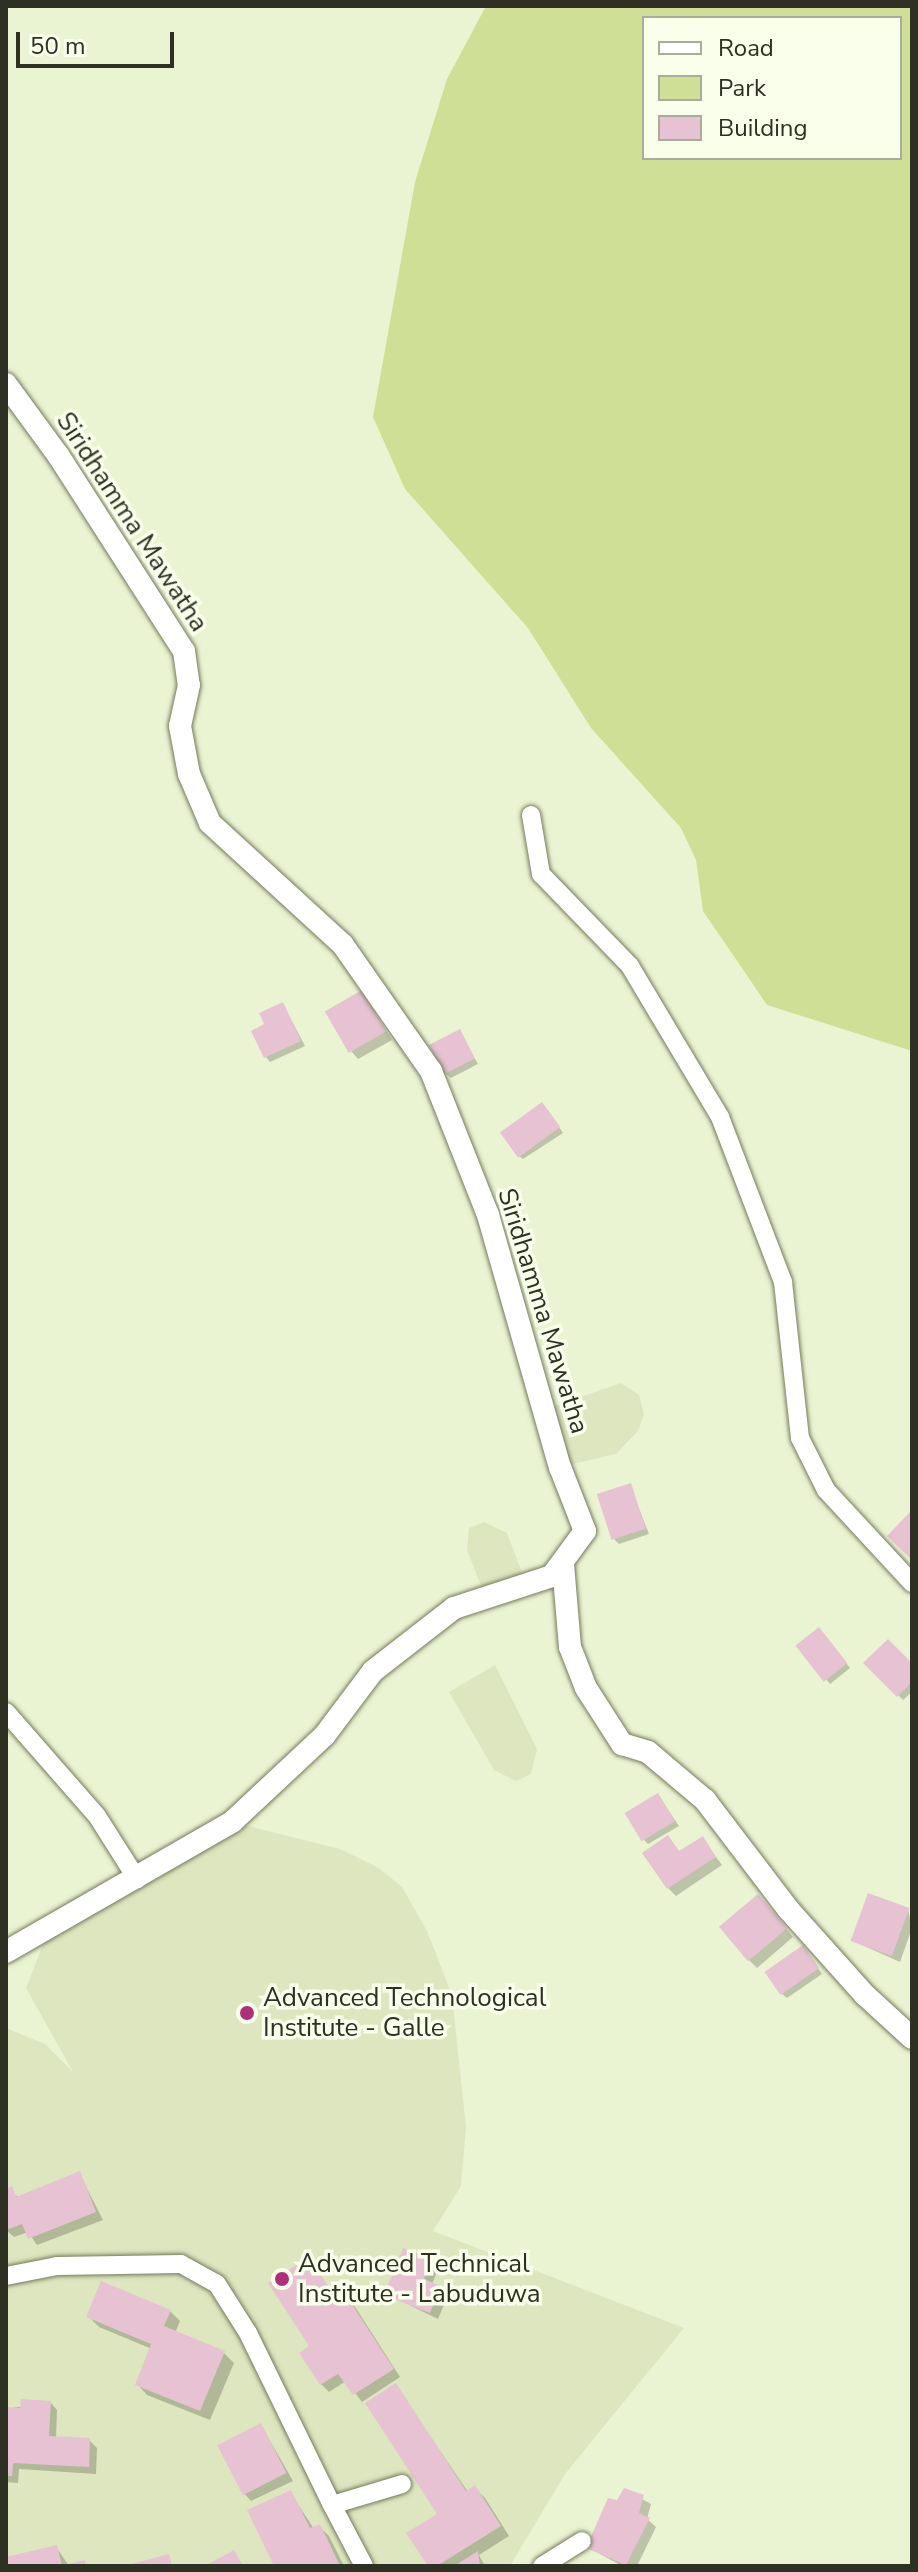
<!DOCTYPE html>
<html>
<head>
<meta charset="utf-8">
<style>
	body { margin:0 }
	#map { position:relative; width:918px; height:2572px; overflow:hidden; background:#ebf4d2; font-family:"Nunito Sans",sans-serif }
	div>[style] { position:absolute }
	[style*='--x'] { left:calc(var(--x)*1px); top:calc(var(--y)*1px); width:calc(var(--w)*1px); rotate:calc(var(--a)*1deg) }
	.built>* { inset:0; background:#dde6bf }
	.green>* { inset:0; background:#cfe096 }
	.shadow>* { inset:0; background:#0003 }
	.building>* { inset:0; background:#e6c2d2; transform-origin:0 0 }
	.roads { filter:drop-shadow(0 0 2px #747b5d) drop-shadow(0 0 2px #747b5d) }
	.minor>* { height:18px; margin:-9px; padding:0 9px; transform-origin:9px; border-radius:9px; background:#fff }
	.tertiary>* { height:22px; margin:-11px; padding:0 11px; transform-origin:11px; border-radius:11px; background:#fff }
	.dots>* { width:22px; height:22px; translate:-50% -50%; box-sizing:border-box; border:4px solid #faffeb; border-radius:50% }
	span { translate:-50% -50%; white-space:nowrap; text-align:center; line-height:1.15; -webkit-text-stroke:7px #faffeb; paint-order:stroke }
	.street-label { font-size:26px; color:#2d3023 }
	.poi-label { font-size:26px; color:#2d3023 }
	.left { translate:0 -50%; text-align:left }
	.frame { position:absolute; inset:0; border:8px solid #2d3023; pointer-events:none }
	.legend { position:absolute; left:642px; top:16px; width:260px; height:144px; box-sizing:border-box; background:#faffeb; border:2px solid #a8ac9b; margin:0; padding:10px 14px; list-style:none; font-size:24px; color:#2d3023 }
	.legend li { display:flex; align-items:center; gap:16px; height:40px }
	.legend b { width:40px; border:2px solid #a8ac9b }
	.scale { position:absolute; left:16px; top:32px; width:158px; height:36px; box-sizing:border-box; border:4px solid #2d3023; border-top:0; padding-left:10px; font-size:24px; line-height:28px; white-space:nowrap; color:#2d3023; -webkit-text-stroke:6px #faffeb; paint-order:stroke }
</style>
</head>
<body>
<div id="map">
	<div class="built">
		<i style="clip-path:polygon(621px 1383px,639px 1395px,644px 1414px,638px 1431px,616px 1454px,560px 1467px,544px 1410px)"></i>
		<i style="clip-path:polygon(484px 1522px,507px 1533px,526px 1583px,485px 1596px,467px 1550px,469px 1528px)"></i>
		<i style="clip-path:polygon(495px 1665px,537px 1749px,531px 1774px,516px 1781px,494px 1770px,449px 1692px)"></i>
		<i style="clip-path:polygon(232px 1822px,340px 1849px,379px 1868px,402px 1887px,427px 1931px,452px 1995px,466px 2127px,461px 2186px,433px 2231px,684px 2328px,565px 2474px,510px 2566px,6px 2566px,6px 2028px,45px 2044px,73px 2072px,26px 1988px,48px 1932px)"></i>
	</div>
	<div class="green">
		<i style="clip-path:polygon(evenodd,486px 6px,912px 6px,912px 1051px,767px 1005px,703px 911px,696px 860px,681px 828px,591px 728px,528px 628px,405px 489px,373px 417px,415px 182px,447px 79px,486px 6px,644px 18px,900px 18px,900px 158px,644px 158px,644px 18px)"></i>
	</div>
	<div class="shadow">
		<i style="clip-path:polygon(362px 993px,392px 1040px,358px 1059px,351px 1051px)"></i>
		<i style="clip-path:polygon(283px 1004px,305px 1046px,270px 1062px,266px 1057px)"></i>
		<i style="clip-path:polygon(459px 1032px,478px 1064px,451px 1078px,446px 1074px)"></i>
		<i style="clip-path:polygon(547px 1109px,563px 1133px,523px 1159px,518px 1155px)"></i>
		<i style="clip-path:polygon(630px 1486px,649px 1534px,619px 1544px,614px 1539px)"></i>
		<i style="clip-path:polygon(824px 1635px,850px 1668px,830px 1684px,799px 1646px)"></i>
		<i style="clip-path:polygon(866px 1663px,912px 1666px,912px 1692px,903px 1700px)"></i>
		<i style="clip-path:polygon(658px 1795px,679px 1826px,648px 1844px,644px 1840px)"></i>
		<i style="clip-path:polygon(668px 1838px,681px 1853px,702px 1838px,722px 1865px,676px 1896px,668px 1888px)"></i>
		<i style="clip-path:polygon(766px 1904px,793px 1937px,757px 1968px,749px 1960px)"></i>
		<i style="clip-path:polygon(908px 1909px,912px 1928px,900px 1962px,853px 1941px)"></i>
		<i style="clip-path:polygon(807px 1952px,822px 1974px,787px 1998px,782px 1994px)"></i>
		<i style="clip-path:polygon(79px 2173px,103px 2220px,37px 2245px,28px 2232px,14px 2237px,6px 2230px,6px 2191px,19px 2197px)"></i>
		<i style="clip-path:polygon(309px 2260px,335px 2296px,342px 2292px,350px 2299px,400px 2377px,362px 2402px,346px 2381px,329px 2392px,321px 2384px,311px 2347px)"></i>
		<i style="clip-path:polygon(430px 2261px,438px 2269px,432px 2284px,448px 2295px,438px 2319px,387px 2294px)"></i>
		<i style="clip-path:polygon(170px 2311px,180px 2321px,175px 2333px,223px 2352px,234px 2363px,210px 2420px,147px 2395px,137px 2384px,152px 2349px,99px 2327px,89px 2317px)"></i>
		<i style="clip-path:polygon(396px 2386px,468px 2492px,475px 2488px,485px 2498px,509px 2536px,479px 2555px,485px 2566px,430px 2566px,439px 2514px)"></i>
		<i style="clip-path:polygon(50px 2402px,57px 2410px,56px 2438px,89px 2440px,97px 2448px,96px 2474px,19px 2469px,18px 2483px,6px 2482px,6px 2409px)"></i>
		<i style="clip-path:polygon(261px 2425px,293px 2481px,251px 2501px,244px 2493px)"></i>
		<i style="clip-path:polygon(626px 2490px,651px 2504px,647px 2519px,656px 2527px,637px 2566px,622px 2566px,589px 2548px)"></i>
		<i style="clip-path:polygon(290px 2492px,314px 2529px,319px 2526px,329px 2536px,344px 2566px,276px 2566px)"></i>
		<i style="clip-path:polygon(56px 2547px,69px 2566px,6px 2566px,6px 2559px)"></i>
	</div>
	<div class="building">
		<i style="left:362px;top:990px;width:48px;height:43px;rotate:60deg"></i>
		<i style="clip-path:polygon(283px 1002px,301px 1041px,264px 1058px,251px 1031px,264px 1024px,259px 1013px)"></i>
		<i style="left:460px;top:1029px;width:33px;height:35px;rotate:63deg"></i>
		<i style="left:542px;top:1102px;width:31px;height:52px;rotate:54deg"></i>
		<i style="left:631px;top:1483px;width:48px;height:36px;rotate:72deg"></i>
		<i style="clip-path:polygon(912px 1510px,912px 1560px,887px 1536px)"></i>
		<i style="left:819px;top:1627px;width:46px;height:30px;rotate:52deg"></i>
		<i style="clip-path:polygon(888px 1639px,912px 1663px,912px 1682px,897px 1697px,863px 1663px)"></i>
		<i style="left:658px;top:1793px;width:33px;height:39px;rotate:59deg"></i>
		<i style="clip-path:polygon(668px 1835px,679px 1851px,703px 1836px,716px 1857px,667px 1889px,642px 1853px)"></i>
		<i style="left:868px;top:1893px;width:44px;height:51px;rotate:20deg"></i>
		<i style="left:758px;top:1894px;width:45px;height:51px;rotate:50deg"></i>
		<i style="left:803px;top:1945px;width:28px;height:47px;rotate:55deg"></i>
		<i style="clip-path:polygon(80px 2171px,96px 2212px,28px 2239px,22px 2224px,6px 2230px,6px 2189px,12px 2186px,16px 2197px)"></i>
		<i style="clip-path:polygon(403px 2248px,431px 2260px,424px 2279px,441px 2286px,430px 2313px,384px 2295px)"></i>
		<i style="clip-path:polygon(309px 2257px,334px 2295px,342px 2289px,394px 2369px,353px 2395px,338px 2374px,320px 2385px,299px 2353px,309px 2346px,268px 2283px)"></i>
		<i style="clip-path:polygon(101px 2281px,171px 2310px,164px 2326px,225px 2351px,200px 2411px,135px 2385px,151px 2344px,86px 2317px)"></i>
		<i style="clip-path:polygon(396px 2383px,466px 2491px,475px 2485px,501px 2526px,437px 2566px,428px 2566px,406px 2533px,437px 2514px,365px 2403px)"></i>
		<i style="clip-path:polygon(21px 2399px,51px 2401px,49px 2436px,90px 2438px,89px 2467px,13px 2463px,12px 2476px,6px 2476px,6px 2407px,20px 2408px)"></i>
		<i style="left:261px;top:2423px;width:56px;height:49px;rotate:63deg"></i>
		<i style="clip-path:polygon(624px 2488px,644px 2495px,639px 2513px,650px 2518px,626px 2565px,586px 2548px,608px 2498px,617px 2500px)"></i>
		<i style="clip-path:polygon(291px 2490px,310px 2528px,320px 2524px,340px 2566px,274px 2566px,247px 2510px)"></i>
		<i style="clip-path:polygon(57px 2545px,62px 2566px,6px 2566px,6px 2557px)"></i>
		<i style="clip-path:polygon(234px 2550px,243px 2566px,205px 2566px)"></i>
		<i style="clip-path:polygon(478px 2551px,480px 2566px,454px 2566px)"></i>
		<i style="clip-path:polygon(169px 2554px,172px 2566px,128px 2566px,128px 2565px)"></i>
		<i style="clip-path:polygon(85px 2560px,86px 2566px,65px 2566px,65px 2565px)"></i>
	</div>
	<div class="roads">
		<div class="minor">
			<i style="--x:531;--y:815;--w:60;--a:80.4"></i>
			<i style="--x:541;--y:874;--w:128;--a:45.9"></i>
			<i style="--x:630;--y:966;--w:176;--a:59.2"></i>
			<i style="--x:720;--y:1117;--w:177;--a:69.1"></i>
			<i style="--x:783;--y:1282;--w:157;--a:83.8"></i>
			<i style="--x:800;--y:1438;--w:58;--a:63.4"></i>
			<i style="--x:826;--y:1490;--w:127;--a:47.2"></i>
			<i style="--x:6;--y:1712;--w:138;--a:48.8"></i>
			<i style="--x:97;--y:1816;--w:75;--a:57.6"></i>
			<i style="--x:6;--y:2276;--w:52;--a:-11.1"></i>
			<i style="--x:57;--y:2266;--w:124;--a:-0.9"></i>
			<i style="--x:181;--y:2264;--w:41;--a:29.1"></i>
			<i style="--x:217;--y:2284;--w:58;--a:57.7"></i>
			<i style="--x:248;--y:2333;--w:191;--a:64"></i>
			<i style="--x:364;--y:2566;--w:69;--a:-117.7"></i>
			<i style="--x:332;--y:2505;--w:73;--a:-16.7"></i>
			<i style="--x:542;--y:2566;--w:47;--a:-32"></i>
		</div>
		<div class="tertiary">
			<i style="--x:6;--y:384;--w:88;--a:53.8"></i>
			<i style="--x:58;--y:455;--w:233;--a:57.3"></i>
			<i style="--x:184;--y:651;--w:34;--a:82"></i>
			<i style="--x:189;--y:685;--w:42;--a:102.4"></i>
			<i style="--x:180;--y:726;--w:49;--a:79.4"></i>
			<i style="--x:189;--y:774;--w:53;--a:66.8"></i>
			<i style="--x:210;--y:823;--w:180;--a:42.5"></i>
			<i style="--x:343;--y:945;--w:154;--a:55.1"></i>
			<i style="--x:431;--y:1071;--w:155;--a:68.4"></i>
			<i style="--x:488;--y:1215;--w:262;--a:74.1"></i>
			<i style="--x:560;--y:1467;--w:69;--a:68.7"></i>
			<i style="--x:585;--y:1531;--w:56;--a:126.3"></i>
			<i style="--x:552;--y:1576;--w:103;--a:161.9"></i>
			<i style="--x:454;--y:1608;--w:103;--a:142.1"></i>
			<i style="--x:373;--y:1671;--w:80;--a:126.9"></i>
			<i style="--x:325;--y:1735;--w:127;--a:136.9"></i>
			<i style="--x:232;--y:1822;--w:261;--a:150.1"></i>
			<i style="--x:563;--y:1564;--w:83;--a:85.2"></i>
			<i style="--x:570;--y:1647;--w:44;--a:68.7"></i>
			<i style="--x:586;--y:1688;--w:67;--a:57.3"></i>
			<i style="--x:622;--y:1744;--w:27;--a:17"></i>
			<i style="--x:648;--y:1752;--w:75;--a:40.1"></i>
			<i style="--x:705;--y:1800;--w:137;--a:52.7"></i>
			<i style="--x:788;--y:1909;--w:115;--a:48.2"></i>
			<i style="--x:865;--y:1995;--w:64;--a:42.5"></i>
		</div>
	</div>
	<div class="dots">
		<i style="left:247px;top:2013px;background:#b12f7a"></i>
		<i style="left:282px;top:2279px;background:#b12f7a"></i>
	</div>
	<div class="street-label">
		<span style="left:132px;top:522px;rotate:57deg">Siridhamma Mawatha</span>
		<span style="left:543px;top:1311px;rotate:73deg">Siridhamma Mawatha</span>
	</div>
	<div class="poi-label">
		<span class="left" style="left:263px;top:2013px">Advanced Technological<br>Institute - Galle</span>
		<span class="left" style="left:298px;top:2279px">Advanced Technical<br>Institute - Labuduwa</span>
	</div>
	<div class="frame"></div>
	<ul class="legend">
	<li><b style="height:10px;background:#fff"></b>Road</li>
	<li><b style="height:22px;background:#cfe096"></b>Park</li>
	<li><b style="height:22px;background:#e6c2d2"></b>Building</li>
	</ul>
	<div class="scale">50 m</div>
</div>
</body>
</html>
